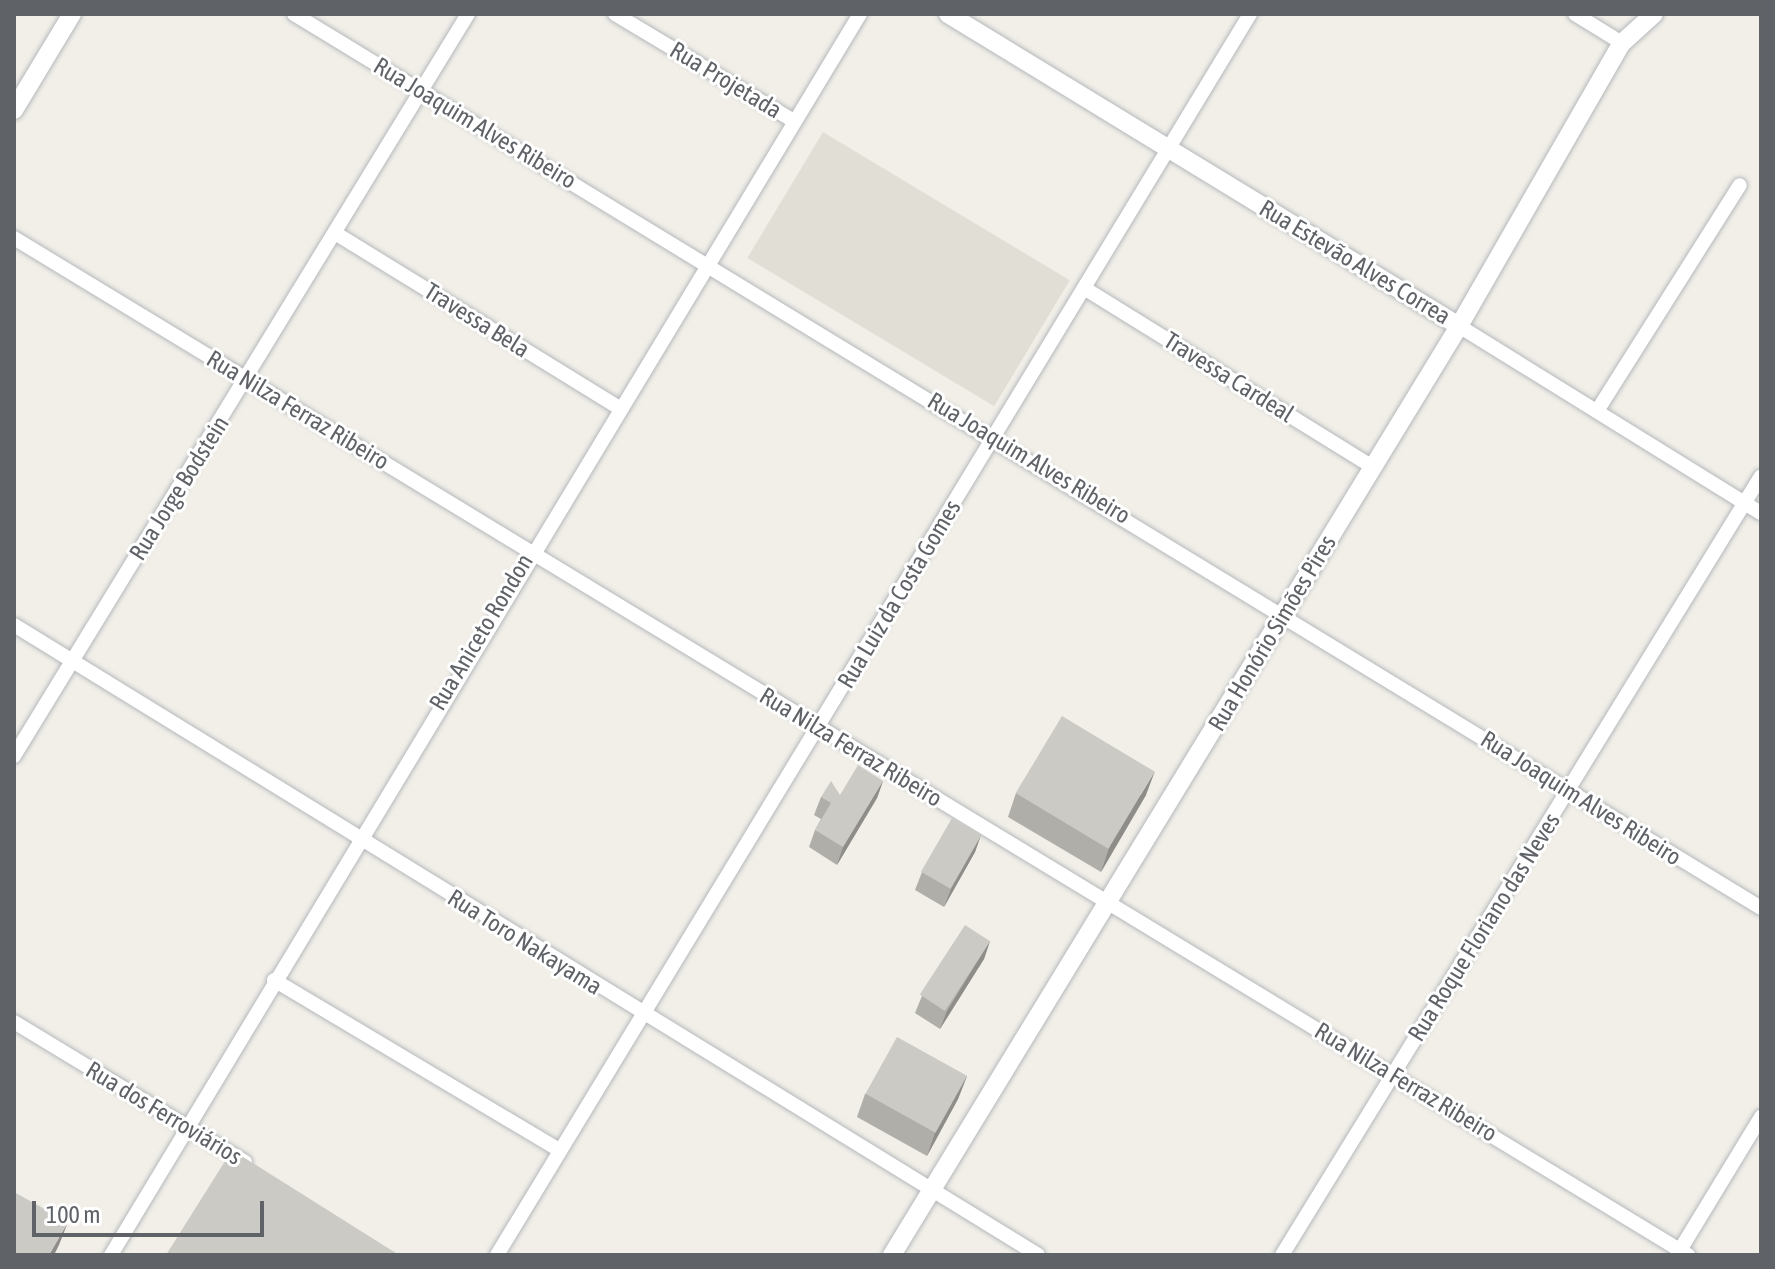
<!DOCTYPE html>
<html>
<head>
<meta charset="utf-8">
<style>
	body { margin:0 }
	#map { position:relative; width:1775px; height:1269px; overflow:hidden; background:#f1efe8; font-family:"Asap Condensed",sans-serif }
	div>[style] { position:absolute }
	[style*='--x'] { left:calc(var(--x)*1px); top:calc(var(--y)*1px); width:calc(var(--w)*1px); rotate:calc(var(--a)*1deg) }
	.education>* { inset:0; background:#e1ded6; transform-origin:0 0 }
	.roads { filter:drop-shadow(0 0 2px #b5b8bc) drop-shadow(0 0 2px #b5b8bc) }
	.street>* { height:14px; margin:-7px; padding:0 7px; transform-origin:7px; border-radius:7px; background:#fff }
	.secondary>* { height:18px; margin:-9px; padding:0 9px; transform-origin:9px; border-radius:9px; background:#fff }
	.wall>* { inset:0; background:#afaea9 }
	.shaded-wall>* { inset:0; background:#8f8d8a }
	.building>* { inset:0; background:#cccac5; transform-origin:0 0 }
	span { translate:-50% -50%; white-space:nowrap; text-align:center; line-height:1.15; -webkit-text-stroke:6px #fff; paint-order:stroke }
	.street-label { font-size:24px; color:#5f6368 }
	.frame { position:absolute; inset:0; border:16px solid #5f6368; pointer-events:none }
	.scale { position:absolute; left:32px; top:1201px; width:232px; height:36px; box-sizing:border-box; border:4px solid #5f6368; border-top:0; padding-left:10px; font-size:24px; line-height:28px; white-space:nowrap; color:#5f6368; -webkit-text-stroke:6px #fff; paint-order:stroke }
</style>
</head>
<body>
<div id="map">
	<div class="education">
		<i style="left:823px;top:132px;width:288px;height:147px;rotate:31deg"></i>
	</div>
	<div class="roads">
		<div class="street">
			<i style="--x:294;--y:14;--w:1718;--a:31.36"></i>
			<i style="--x:615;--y:14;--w:209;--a:30.9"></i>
			<i style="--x:1575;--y:14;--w:55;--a:31.7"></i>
			<i style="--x:335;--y:233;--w:332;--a:31.6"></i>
			<i style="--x:14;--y:238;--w:1959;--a:31.28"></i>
			<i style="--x:1084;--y:288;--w:340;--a:31.8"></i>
			<i style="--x:1459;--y:326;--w:355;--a:31.8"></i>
			<i style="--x:1597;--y:411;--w:267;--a:-57.7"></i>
			<i style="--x:14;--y:625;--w:1202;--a:31.6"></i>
			<i style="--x:14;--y:756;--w:870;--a:-58.54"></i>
			<i style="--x:274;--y:980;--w:332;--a:30.8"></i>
			<i style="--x:14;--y:1022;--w:270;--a:31.2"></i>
			<i style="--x:111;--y:1255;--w:1450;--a:-58.89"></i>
			<i style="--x:497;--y:1255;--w:1452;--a:-58.75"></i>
			<i style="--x:1282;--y:1255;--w:914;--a:-58.41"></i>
			<i style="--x:1677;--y:1255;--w:162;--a:-58.7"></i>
		</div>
		<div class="secondary">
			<i style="--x:948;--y:14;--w:599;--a:31.41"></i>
			<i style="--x:14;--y:110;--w:112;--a:-58.9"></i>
			<i style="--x:892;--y:1255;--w:1088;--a:-58.6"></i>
			<i style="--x:1459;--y:326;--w:327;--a:-60.1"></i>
			<i style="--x:1622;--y:43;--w:43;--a:-42.2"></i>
		</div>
	</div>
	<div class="wall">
		<i style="clip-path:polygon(883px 781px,877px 798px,837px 865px,809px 847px,815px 830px,821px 819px,814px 815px,821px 797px,840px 795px)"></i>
		<i style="clip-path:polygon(1016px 793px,1146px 795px,1101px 872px,1008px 817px)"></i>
		<i style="clip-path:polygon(981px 835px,975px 852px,944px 907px,915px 890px,922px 872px)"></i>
		<i style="clip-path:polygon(990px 941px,984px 959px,940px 1029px,915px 1013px,922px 996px)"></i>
		<i style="clip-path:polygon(967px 1076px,958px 1099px,927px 1156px,857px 1117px,865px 1094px)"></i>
	</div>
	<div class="shaded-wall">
		<i style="clip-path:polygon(1155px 771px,1146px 795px,1101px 872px,1109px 848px)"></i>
		<i style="clip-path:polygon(883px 781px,877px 798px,837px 865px,843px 847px)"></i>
		<i style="clip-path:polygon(981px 835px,975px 852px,944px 907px,951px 889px)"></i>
		<i style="clip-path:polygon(990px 941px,984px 959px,940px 1029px,947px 1011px)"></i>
		<i style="clip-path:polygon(967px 1076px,958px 1099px,927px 1156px,935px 1133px)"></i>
		<i style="clip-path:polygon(68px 1222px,59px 1245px,54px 1255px,49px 1255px)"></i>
	</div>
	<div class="building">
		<i style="left:1062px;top:716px;width:108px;height:90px;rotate:31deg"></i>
		<i style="clip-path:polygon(858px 765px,883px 781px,843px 847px,815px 830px,831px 803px,821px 797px,831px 781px,840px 795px)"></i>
		<i style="left:952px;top:818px;width:34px;height:62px;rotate:30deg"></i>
		<i style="left:965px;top:925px;width:30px;height:83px;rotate:33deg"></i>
		<i style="left:897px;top:1037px;width:80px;height:65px;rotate:29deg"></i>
		<i style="clip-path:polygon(232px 1150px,399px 1255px,166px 1255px)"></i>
		<i style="clip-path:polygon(14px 1192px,68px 1222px,49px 1255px,14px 1255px)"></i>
	</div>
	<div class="street-label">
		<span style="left:726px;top:80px;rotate:31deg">Rua Projetada</span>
		<span style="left:475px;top:123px;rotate:31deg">Rua Joaquim Alves Ribeiro</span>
		<span style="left:1355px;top:262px;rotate:31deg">Rua Estevão Alves Correa</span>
		<span style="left:477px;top:320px;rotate:32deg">Travessa Bela</span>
		<span style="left:1229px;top:377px;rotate:32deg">Travessa Cardeal</span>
		<span style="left:298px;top:410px;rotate:31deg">Rua Nilza Ferraz Ribeiro</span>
		<span style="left:1029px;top:458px;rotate:31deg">Rua Joaquim Alves Ribeiro</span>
		<span style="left:179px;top:488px;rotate:-58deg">Rua Jorge Bodstein</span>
		<span style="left:899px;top:594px;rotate:-59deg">Rua Luiz da Costa Gomes</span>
		<span style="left:481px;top:632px;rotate:-59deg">Rua Aniceto Rondon</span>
		<span style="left:1272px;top:633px;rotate:-59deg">Rua Honório Simões Pires</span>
		<span style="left:851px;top:747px;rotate:31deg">Rua Nilza Ferraz Ribeiro</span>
		<span style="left:1581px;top:798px;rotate:32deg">Rua Joaquim Alves Ribeiro</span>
		<span style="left:1484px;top:927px;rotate:-58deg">Rua Roque Floriano das Neves</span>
		<span style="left:525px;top:942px;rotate:32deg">Rua Toro Nakayama</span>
		<span style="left:1406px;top:1082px;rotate:31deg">Rua Nilza Ferraz Ribeiro</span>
		<span style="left:164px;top:1113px;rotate:31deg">Rua dos Ferroviários</span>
	</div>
	<div class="frame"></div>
	<div class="scale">100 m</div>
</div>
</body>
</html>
